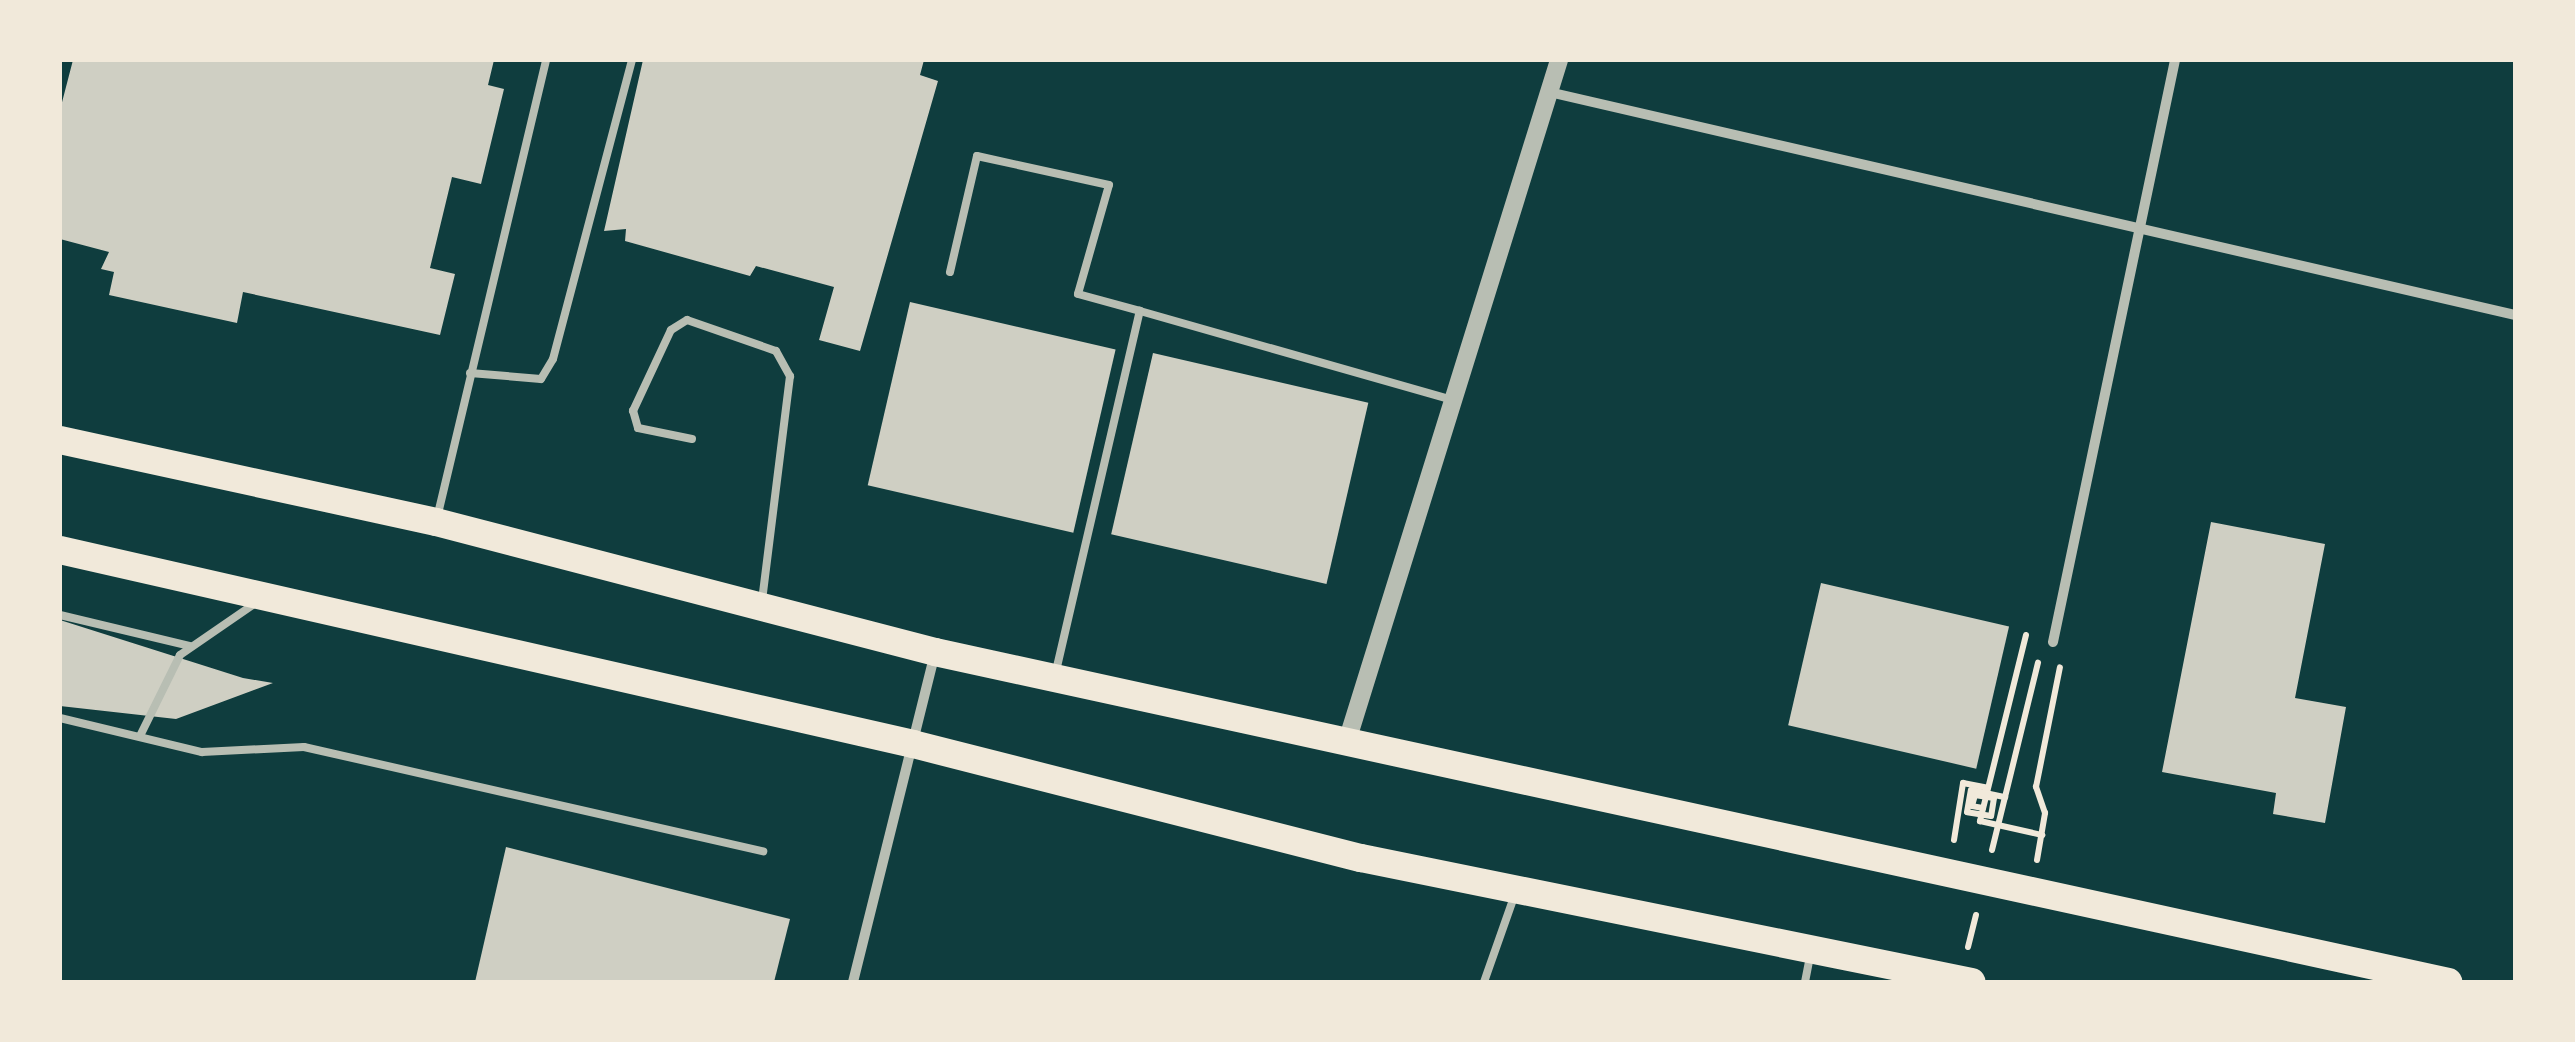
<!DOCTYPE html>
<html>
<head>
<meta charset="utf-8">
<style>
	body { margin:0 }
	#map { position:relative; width:2575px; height:1042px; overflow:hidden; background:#0f3d3e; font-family:Barlow,sans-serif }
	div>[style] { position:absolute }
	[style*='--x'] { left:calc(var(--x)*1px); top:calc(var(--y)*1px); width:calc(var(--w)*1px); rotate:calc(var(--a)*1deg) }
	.building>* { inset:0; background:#cfcfc3; transform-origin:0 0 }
	.path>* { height:6px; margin:-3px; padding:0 3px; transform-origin:3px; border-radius:3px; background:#f1e9da }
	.service>* { height:8px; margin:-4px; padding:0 4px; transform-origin:4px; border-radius:4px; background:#b8beb3 }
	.minor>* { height:10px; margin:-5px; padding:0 5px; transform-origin:5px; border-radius:5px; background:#b8beb3 }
	.tertiary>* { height:18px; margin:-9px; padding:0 9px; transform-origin:9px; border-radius:9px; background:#b8beb3 }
	.trunk>* { height:28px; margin:-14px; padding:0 14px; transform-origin:14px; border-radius:14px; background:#f1e9da }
	span { translate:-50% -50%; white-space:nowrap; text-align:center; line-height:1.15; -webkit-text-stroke:8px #f1e9da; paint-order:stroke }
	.frame { position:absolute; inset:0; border:62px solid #f1e9da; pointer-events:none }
</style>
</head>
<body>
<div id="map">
	<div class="building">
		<i style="clip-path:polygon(73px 60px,494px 60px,488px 85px,504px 89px,481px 184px,452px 177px,430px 268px,455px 274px,440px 335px,243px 292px,237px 323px,109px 295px,114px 272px,101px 269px,109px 252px,60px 239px,60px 110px)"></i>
		<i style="clip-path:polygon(643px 60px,924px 60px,920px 75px,938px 81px,860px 351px,819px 340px,834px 287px,756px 266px,750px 276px,625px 241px,626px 229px,604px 231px)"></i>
		<i style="left:910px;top:302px;width:211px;height:188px;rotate:13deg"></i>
		<i style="left:1153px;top:353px;width:221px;height:186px;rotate:13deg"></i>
		<i style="clip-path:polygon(2211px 522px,2325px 544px,2295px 698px,2346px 707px,2325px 823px,2273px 814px,2276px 793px,2162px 772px)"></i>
		<i style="left:1821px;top:583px;width:193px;height:146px;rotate:13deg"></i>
		<i style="clip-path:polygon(60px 620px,243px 678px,273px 683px,176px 719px,60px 706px)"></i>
		<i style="clip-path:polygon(506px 847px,790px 919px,774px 982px,475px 982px)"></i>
	</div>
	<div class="path">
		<i style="--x:2026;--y:635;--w:192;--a:103.9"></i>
		<i style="--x:1980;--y:821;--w:64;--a:12.7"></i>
		<i style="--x:1983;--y:808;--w:11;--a:-170"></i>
		<i style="--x:1972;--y:806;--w:11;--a:-75"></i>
		<i style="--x:1975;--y:795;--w:19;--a:9"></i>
		<i style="--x:1994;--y:798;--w:18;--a:99"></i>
		<i style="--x:1991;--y:816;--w:24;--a:-171"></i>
		<i style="--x:1967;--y:812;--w:22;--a:-80"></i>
		<i style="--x:1971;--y:790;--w:35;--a:12"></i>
		<i style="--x:1954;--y:840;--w:58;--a:-81"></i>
		<i style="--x:1963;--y:783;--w:25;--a:11"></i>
		<i style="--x:1992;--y:850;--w:193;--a:-76.2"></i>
		<i style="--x:2037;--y:860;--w:48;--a:-80.3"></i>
		<i style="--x:2045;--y:813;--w:28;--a:-109"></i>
		<i style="--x:2036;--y:787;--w:122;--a:-78.7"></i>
		<i style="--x:1968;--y:947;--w:33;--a:-76"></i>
	</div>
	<div class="service">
		<i style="--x:950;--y:272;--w:119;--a:-76.9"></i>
		<i style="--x:977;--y:156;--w:135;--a:12.4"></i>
		<i style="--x:1109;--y:185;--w:113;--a:105.9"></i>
		<i style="--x:1078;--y:294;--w:64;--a:15.3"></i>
		<i style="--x:470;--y:373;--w:71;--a:4.8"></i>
		<i style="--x:541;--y:379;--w:23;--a:-59"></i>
		<i style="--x:553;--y:359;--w:309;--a:-75.2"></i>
		<i style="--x:692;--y:439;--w:55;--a:-168.5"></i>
		<i style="--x:638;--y:428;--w:18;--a:-106"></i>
		<i style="--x:633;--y:411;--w:89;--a:-64.9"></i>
		<i style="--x:671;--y:330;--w:19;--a:-32"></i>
		<i style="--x:687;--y:320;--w:94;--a:19.2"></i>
		<i style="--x:776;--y:351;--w:29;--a:61"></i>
		<i style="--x:790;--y:376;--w:227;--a:97.1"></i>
		<i style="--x:437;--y:518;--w:471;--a:-76.6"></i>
		<i style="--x:60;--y:615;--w:134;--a:13.4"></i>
		<i style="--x:1056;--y:671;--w:370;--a:-76.9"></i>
		<i style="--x:1140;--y:311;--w:321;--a:15.9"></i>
		<i style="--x:60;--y:718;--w:146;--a:13.5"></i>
		<i style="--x:202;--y:752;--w:102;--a:-2.8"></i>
		<i style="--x:304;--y:747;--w:471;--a:12.8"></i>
		<i style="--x:140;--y:736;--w:90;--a:-63.7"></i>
		<i style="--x:180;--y:655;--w:93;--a:-34.5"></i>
		<i style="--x:1484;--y:982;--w:90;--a:-70.6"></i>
		<i style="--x:1805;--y:982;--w:25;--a:-79"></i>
	</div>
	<div class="minor">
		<i style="--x:1549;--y:92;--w:991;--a:13"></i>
		<i style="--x:2053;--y:642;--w:595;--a:-78.16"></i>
		<i style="--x:853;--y:982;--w:339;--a:-76"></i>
	</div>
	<div class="tertiary">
		<i style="--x:1348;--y:738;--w:710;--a:-72.71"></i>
	</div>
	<div class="trunk">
		<i style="--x:60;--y:440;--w:385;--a:12.3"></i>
		<i style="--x:436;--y:522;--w:516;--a:14.6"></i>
		<i style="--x:935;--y:652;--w:1549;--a:12.3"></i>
		<i style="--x:60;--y:550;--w:875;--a:12.81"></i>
		<i style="--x:913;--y:744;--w:462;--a:14.3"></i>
		<i style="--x:1361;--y:858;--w:623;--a:11.47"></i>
	</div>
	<div class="frame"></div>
</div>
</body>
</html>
